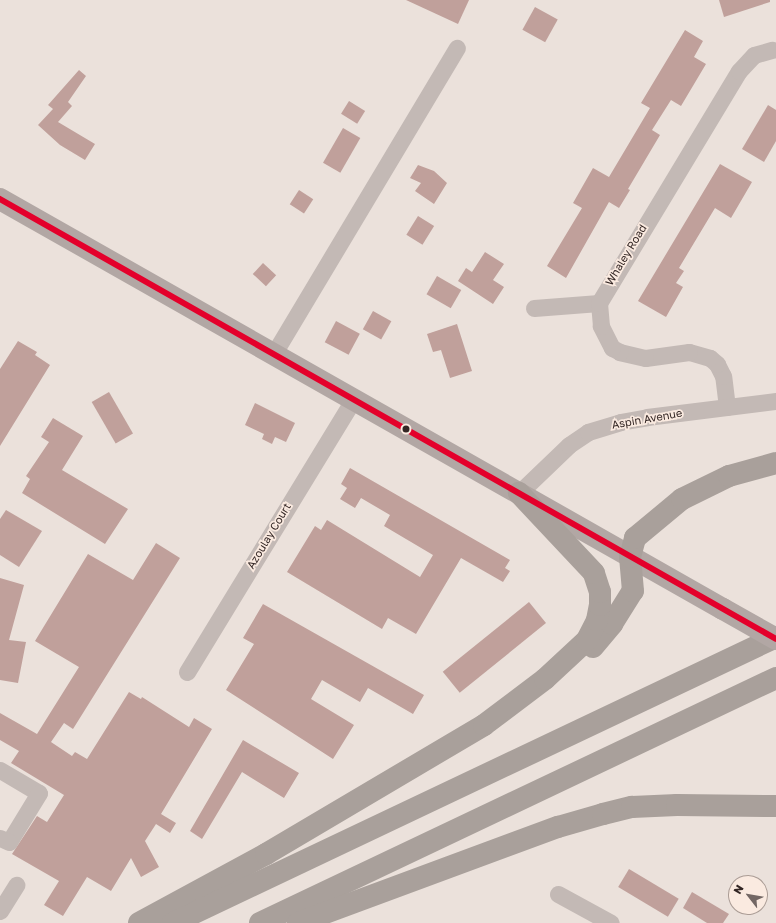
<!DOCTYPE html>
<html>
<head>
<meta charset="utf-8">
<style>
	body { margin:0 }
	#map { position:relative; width:776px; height:923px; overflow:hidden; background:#ebe1db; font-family:"Golos Text",sans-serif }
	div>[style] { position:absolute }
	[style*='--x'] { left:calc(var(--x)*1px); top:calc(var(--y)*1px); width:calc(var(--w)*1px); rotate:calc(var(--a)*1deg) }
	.building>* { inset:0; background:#c0a09b; transform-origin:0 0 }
	.minor>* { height:17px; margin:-8.5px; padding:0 8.5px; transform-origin:8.5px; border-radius:8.5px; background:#c3b9b5 }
	.major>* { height:22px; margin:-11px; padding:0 11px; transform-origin:11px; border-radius:11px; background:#b2a7a4 }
	.highway>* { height:22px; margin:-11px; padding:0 11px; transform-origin:11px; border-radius:11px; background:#a9a09b }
	.major-bridge>* { height:22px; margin:-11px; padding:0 11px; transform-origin:11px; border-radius:11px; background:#b2a7a4 }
	.bus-1>* { height:6px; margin:-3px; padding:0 3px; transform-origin:3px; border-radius:3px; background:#e4002b }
	.dots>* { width:11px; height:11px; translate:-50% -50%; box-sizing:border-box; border:2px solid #faeae0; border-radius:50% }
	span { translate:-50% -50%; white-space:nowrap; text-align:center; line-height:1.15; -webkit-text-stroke:3.5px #faeae0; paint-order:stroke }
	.street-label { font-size:11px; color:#332624 }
	.north { position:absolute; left:728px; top:875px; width:40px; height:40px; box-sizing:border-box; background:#faeae0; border:1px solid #aa9c95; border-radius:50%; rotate:301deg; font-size:11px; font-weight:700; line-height:16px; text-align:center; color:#332624 }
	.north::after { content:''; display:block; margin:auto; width:14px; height:18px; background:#736764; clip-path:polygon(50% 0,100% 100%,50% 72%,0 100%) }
</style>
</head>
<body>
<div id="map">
	<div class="building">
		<i style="clip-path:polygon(406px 0,469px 0,458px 24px)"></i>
		<i style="clip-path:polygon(719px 0,770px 0,770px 2px,724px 17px)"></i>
		<i style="left:535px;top:7px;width:26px;height:26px;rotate:29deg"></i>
		<i style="clip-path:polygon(685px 30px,703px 41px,694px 57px,706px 64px,681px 106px,671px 100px,652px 130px,660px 135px,628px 189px,630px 190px,619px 208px,609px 202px,566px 278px,547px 266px,582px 208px,573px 203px,593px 168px,609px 177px,650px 108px,641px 103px)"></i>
		<i style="clip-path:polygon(79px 70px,86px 76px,68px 102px,72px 106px,58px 122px,95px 144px,85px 160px,60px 145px,38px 125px,53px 109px,48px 105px)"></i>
		<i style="left:349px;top:101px;width:19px;height:15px;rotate:32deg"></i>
		<i style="clip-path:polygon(768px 105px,776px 110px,776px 141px,764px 162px,742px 149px)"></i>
		<i style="left:343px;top:128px;width:20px;height:40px;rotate:30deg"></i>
		<i style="clip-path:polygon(720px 164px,752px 182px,731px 218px,715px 208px,679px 268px,684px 271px,676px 283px,683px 287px,666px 317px,638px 301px)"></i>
		<i style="clip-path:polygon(418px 165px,434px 171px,447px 183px,434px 204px,415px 191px,421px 183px,410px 178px)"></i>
		<i style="left:299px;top:190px;width:17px;height:17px;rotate:33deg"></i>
		<i style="left:418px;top:216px;width:19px;height:22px;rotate:32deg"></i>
		<i style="clip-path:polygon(485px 252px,504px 264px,493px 280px,504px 287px,493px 304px,458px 281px,466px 268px,472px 272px)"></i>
		<i style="left:263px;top:263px;width:18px;height:15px;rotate:43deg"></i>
		<i style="left:437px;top:276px;width:28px;height:21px;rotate:30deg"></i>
		<i style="left:373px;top:311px;width:21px;height:21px;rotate:29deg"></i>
		<i style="left:336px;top:321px;width:27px;height:24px;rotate:28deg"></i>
		<i style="clip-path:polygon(457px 324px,472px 371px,450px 378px,441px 350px,433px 352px,427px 334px)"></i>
		<i style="clip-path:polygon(18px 341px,37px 352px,35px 355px,50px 365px,0 446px,0 369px)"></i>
		<i style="left:109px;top:392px;width:48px;height:20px;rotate:60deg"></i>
		<i style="clip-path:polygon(255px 403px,295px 423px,286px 442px,275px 437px,272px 444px,262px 439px,264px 434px,245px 425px)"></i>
		<i style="clip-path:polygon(53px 418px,83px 436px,62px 470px,128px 509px,105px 544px,22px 493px,30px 479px,26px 476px,49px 442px,41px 437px)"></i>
		<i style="clip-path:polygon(350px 468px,510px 560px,505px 568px,510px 571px,503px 582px,461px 558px,416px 634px,388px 618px,382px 629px,287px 572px,315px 526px,321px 530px,327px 520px,420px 577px,433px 555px,384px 526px,390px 515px,361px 498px,355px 508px,340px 499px,347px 488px,341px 484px)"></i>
		<i style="clip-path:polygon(6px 510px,42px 531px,19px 567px,0 555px,0 519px)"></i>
		<i style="clip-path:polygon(156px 543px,180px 558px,73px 729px,64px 723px,51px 742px,72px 756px,75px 752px,87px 759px,129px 692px,141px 699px,142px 697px,189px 727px,194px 718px,212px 729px,161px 814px,176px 823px,170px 833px,156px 824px,145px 841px,159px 867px,141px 877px,131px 858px,111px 891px,87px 877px,63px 916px,44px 905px,59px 881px,12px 854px,37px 816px,47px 822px,64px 795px,11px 763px,19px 751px,0 740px,0 713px,37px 734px,79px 667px,35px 641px,88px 554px,133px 580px)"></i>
		<i style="clip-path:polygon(0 578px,24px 585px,9px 640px,26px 642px,18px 683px,0 680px)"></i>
		<i style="left:529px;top:602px;width:27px;height:111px;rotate:51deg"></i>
		<i style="clip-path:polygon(263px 604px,424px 695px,413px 714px,368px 688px,360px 702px,322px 680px,311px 699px,354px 725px,333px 759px,226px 690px,254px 644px,243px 638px)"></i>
		<i style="clip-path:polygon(243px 740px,299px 773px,284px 798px,242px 772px,202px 839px,190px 831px)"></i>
		<i style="left:629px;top:869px;width:58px;height:21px;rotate:31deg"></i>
		<i style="clip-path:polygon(692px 892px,729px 914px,723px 923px,707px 923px,683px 908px)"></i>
	</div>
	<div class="minor">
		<i style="--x:534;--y:308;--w:65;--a:-4.4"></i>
		<i style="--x:273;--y:355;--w:358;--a:-59.1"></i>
		<i style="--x:727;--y:407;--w:31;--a:-97"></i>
		<i style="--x:723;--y:376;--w:13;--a:-117"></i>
		<i style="--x:717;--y:364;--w:9;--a:-139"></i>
		<i style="--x:710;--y:358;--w:22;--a:-164"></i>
		<i style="--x:689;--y:352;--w:44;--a:172.2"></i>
		<i style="--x:645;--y:358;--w:26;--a:-167"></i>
		<i style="--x:620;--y:352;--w:9;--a:-153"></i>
		<i style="--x:612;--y:348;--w:25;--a:-117"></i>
		<i style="--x:601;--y:326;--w:23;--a:-95"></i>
		<i style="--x:599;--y:303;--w:271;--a:-58.9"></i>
		<i style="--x:739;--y:71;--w:22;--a:-47"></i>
		<i style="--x:754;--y:55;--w:19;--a:-16"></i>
		<i style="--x:519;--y:493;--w:69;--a:-43.8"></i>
		<i style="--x:569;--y:445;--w:23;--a:-34"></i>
		<i style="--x:588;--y:432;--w:34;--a:-17"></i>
		<i style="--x:620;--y:422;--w:27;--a:-10"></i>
		<i style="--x:647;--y:417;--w:130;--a:-7.1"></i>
		<i style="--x:187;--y:672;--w:319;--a:-58.6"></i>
		<i style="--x:0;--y:770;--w:45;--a:30.5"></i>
		<i style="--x:39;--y:793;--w:57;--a:121.5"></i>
		<i style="--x:9;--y:842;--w:10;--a:-156"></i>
		<i style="--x:558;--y:894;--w:60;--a:28.7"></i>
		<i style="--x:0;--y:911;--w:31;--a:-58"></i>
	</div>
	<div class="major">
		<i style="--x:0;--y:199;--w:831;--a:29.56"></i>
	</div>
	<div class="highway">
		<i style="--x:593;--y:647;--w:30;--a:-50"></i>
		<i style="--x:612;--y:624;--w:39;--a:-58"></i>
		<i style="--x:633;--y:591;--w:34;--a:-95"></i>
		<i style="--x:630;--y:557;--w:20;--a:-75"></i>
		<i style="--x:635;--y:538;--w:61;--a:-39.7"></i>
		<i style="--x:682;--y:499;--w:52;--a:-26.1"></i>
		<i style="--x:729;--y:476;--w:49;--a:-15.5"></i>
		<i style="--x:139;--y:923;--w:145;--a:-28.5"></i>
		<i style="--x:266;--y:854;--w:253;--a:-30.6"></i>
		<i style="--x:484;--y:725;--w:76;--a:-37"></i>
		<i style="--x:545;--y:679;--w:57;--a:-42.9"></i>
		<i style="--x:587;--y:640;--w:22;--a:-63"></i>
		<i style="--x:597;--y:620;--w:15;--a:-79"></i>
		<i style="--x:600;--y:605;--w:13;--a:-90"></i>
		<i style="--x:600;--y:592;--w:20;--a:-108"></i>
		<i style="--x:594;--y:573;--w:110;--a:-133.2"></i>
		<i style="--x:173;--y:923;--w:667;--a:-25.37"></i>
		<i style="--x:260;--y:923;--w:571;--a:-25.4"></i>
		<i style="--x:298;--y:923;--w:277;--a:-20.3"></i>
		<i style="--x:558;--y:827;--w:47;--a:-16.1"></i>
		<i style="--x:603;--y:814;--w:30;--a:-14"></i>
		<i style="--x:632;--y:807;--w:45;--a:-2.5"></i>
		<i style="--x:677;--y:805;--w:99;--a:0.6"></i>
	</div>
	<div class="major-bridge">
		<i style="--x:723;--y:609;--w:61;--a:29.5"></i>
	</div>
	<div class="bus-1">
		<i style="--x:0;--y:199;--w:892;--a:29.55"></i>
	</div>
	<div class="dots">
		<i style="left:406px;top:429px;background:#332624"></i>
	</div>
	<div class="street-label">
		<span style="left:626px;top:255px;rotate:-59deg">Whaley Road</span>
		<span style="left:647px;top:419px;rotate:-10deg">Aspin Avenue</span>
		<span style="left:269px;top:536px;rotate:-59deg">Azoulay Court</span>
	</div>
	<div class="north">N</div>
</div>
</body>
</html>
